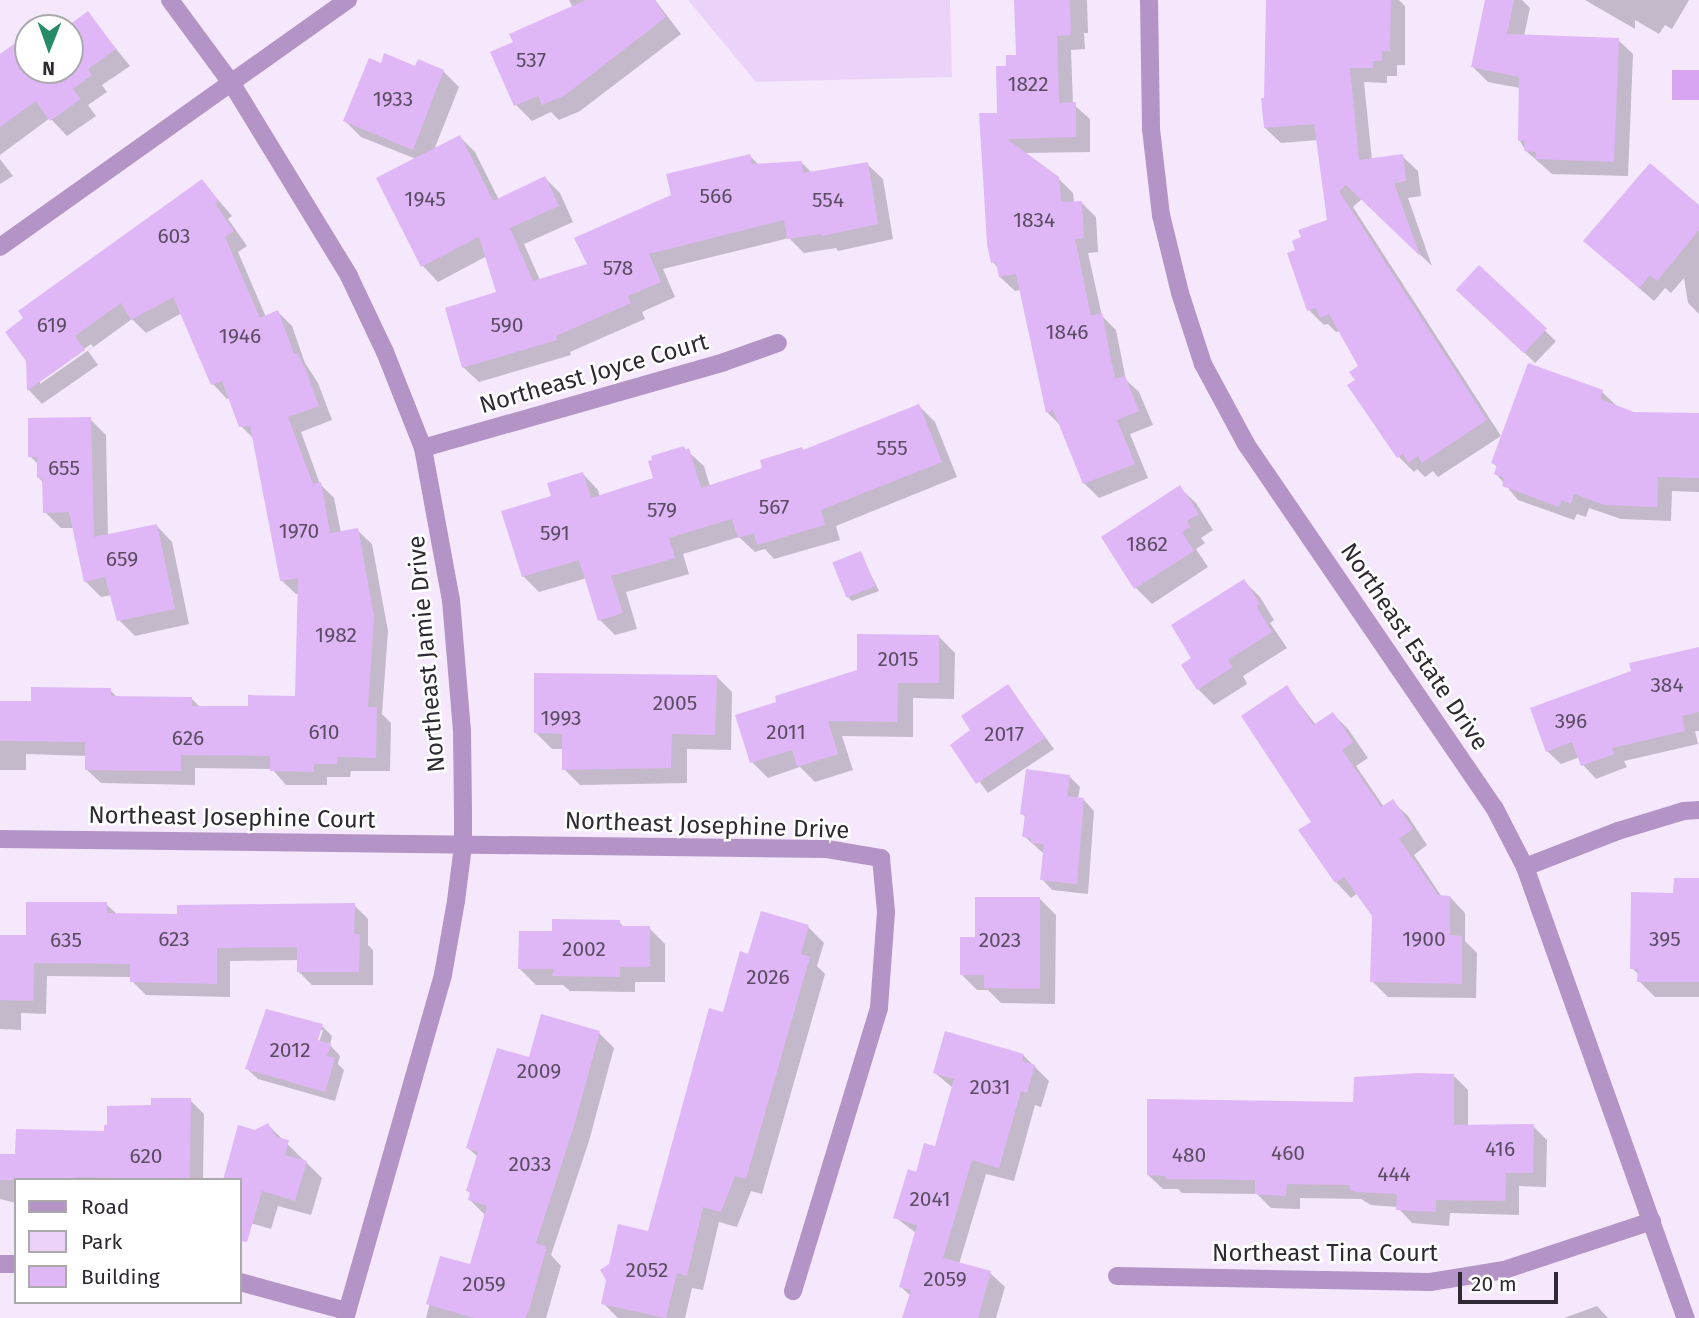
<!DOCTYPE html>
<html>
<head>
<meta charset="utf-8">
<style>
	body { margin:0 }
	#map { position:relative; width:1699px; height:1318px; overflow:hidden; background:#f5e8fd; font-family:"Fira Sans",sans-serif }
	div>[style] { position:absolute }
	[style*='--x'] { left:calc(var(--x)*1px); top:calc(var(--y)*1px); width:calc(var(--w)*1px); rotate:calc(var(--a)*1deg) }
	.green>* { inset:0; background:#ebd2f8 }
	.water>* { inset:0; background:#d8a5f2; transform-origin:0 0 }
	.shadow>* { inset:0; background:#0003; transform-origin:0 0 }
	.building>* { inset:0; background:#e0b7f6; transform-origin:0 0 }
	.minor>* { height:18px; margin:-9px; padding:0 9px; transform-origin:9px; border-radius:9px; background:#b493c6 }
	span { translate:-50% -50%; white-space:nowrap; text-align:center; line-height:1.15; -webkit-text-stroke:5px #fff; paint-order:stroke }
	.number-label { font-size:21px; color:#5b4c64 }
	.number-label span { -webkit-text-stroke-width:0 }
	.street-label { font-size:24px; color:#2f2933 }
	.legend { position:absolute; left:14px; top:1178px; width:228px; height:126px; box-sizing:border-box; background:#fff; border:2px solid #aca9ad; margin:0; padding:9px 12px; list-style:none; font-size:21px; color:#2f2933 }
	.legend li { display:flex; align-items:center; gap:14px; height:35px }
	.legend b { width:35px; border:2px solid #aca9ad }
	.north { position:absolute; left:14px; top:14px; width:70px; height:70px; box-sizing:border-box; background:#fff; border:2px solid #aca9ad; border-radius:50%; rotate:181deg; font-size:19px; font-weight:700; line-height:28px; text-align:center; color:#2f2933 }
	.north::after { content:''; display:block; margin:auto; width:24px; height:32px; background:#278b66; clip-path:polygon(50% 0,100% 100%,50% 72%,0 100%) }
	.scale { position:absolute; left:1458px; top:1272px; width:100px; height:32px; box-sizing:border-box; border:4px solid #2f2933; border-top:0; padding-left:9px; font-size:21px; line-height:24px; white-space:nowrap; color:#2f2933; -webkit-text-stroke:5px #fff; paint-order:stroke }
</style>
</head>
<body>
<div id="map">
	<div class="green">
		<i style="clip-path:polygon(688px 0,950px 0,952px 77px,756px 82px)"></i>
	</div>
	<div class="water">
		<i style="left:1699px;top:70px;width:30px;height:27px;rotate:90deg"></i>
	</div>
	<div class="shadow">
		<i style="clip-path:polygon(569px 0,655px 0,681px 34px,580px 111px,559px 120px,551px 112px,532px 121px,516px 105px,515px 43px,573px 8px)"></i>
		<i style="clip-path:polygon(1015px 0,1087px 0,1088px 33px,1084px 33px,1085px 49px,1071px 50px,1073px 104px,1090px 119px,1090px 152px,1023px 153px,1058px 178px,1073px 193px,1074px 203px,1081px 202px,1096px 217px,1098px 252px,1088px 253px,1102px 316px,1116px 330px,1126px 380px,1139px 392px,1153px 425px,1130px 434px,1148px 478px,1099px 498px,1084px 483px,1061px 426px,1047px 412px,1021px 290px,1015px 291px,1000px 277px,998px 268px,993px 262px,999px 115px,1008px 68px,1018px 56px)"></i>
		<i style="clip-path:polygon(1268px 0,1399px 0,1405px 6px,1405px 65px,1397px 65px,1397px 76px,1387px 76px,1387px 83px,1364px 82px,1372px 160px,1402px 156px,1418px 171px,1421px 196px,1408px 198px,1432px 266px,1362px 199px,1353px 207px,1501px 436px,1438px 477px,1433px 471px,1425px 477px,1417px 469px,1414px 472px,1399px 457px,1350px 386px,1357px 381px,1361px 367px,1340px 331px,1336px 332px,1328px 324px,1324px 325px,1309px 310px,1298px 251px,1329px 221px,1318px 140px,1281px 143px,1265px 128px)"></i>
		<i style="clip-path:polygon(1487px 0,1522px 0,1530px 8px,1524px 36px,1618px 40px,1633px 54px,1628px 176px,1552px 174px,1526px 151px,1520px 141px,1520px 88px,1488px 82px,1473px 67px)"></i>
		<i style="clip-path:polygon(1585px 0,1689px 0,1672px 29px,1665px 25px,1659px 34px,1635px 20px,1635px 29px)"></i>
		<i style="clip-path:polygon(88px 14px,130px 66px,102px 85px,107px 92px,88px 105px,96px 116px,67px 136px,50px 118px,0 155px,0 60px,28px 36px,28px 70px,70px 70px,68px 28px)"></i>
		<i style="clip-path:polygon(382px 65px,443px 71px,459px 87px,434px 150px,460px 137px,475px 152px,499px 200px,545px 178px,560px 193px,573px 222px,524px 244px,540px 280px,589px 265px,673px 196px,749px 155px,759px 165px,801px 162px,812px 173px,867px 164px,883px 179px,893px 239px,838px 251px,836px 248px,804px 253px,789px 238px,663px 269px,675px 297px,642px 312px,645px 319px,570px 352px,571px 355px,479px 382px,463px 367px,498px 293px,487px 256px,438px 282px,423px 266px,378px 179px,416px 159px,361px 137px,345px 121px)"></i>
		<i style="clip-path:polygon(0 159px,13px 176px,0 184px)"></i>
		<i style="clip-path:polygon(evenodd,202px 181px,232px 216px,228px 219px,247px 246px,238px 252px,266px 317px,278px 312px,292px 326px,305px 363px,318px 383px,332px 420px,301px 432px,320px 484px,334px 498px,341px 533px,357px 530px,372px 544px,388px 631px,382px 714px,391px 723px,390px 771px,351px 771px,350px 777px,327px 777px,327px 785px,286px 785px,272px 769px,195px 768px,195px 785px,101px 783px,86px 769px,87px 756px,26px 754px,26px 770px,0 770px,0 703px,33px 702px,110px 690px,118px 698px,191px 698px,200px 707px,249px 708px,297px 698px,299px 594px,296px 594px,281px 580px,254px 439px,241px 426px,230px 397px,227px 399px,213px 384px,182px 313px,146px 333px,132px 319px,88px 351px,98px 365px,42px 404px,29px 390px,28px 360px,202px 181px,91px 344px,93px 347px,40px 384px,40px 380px,91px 344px)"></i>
		<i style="clip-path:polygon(1699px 208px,1699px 314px,1688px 303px,1684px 278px,1671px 293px,1665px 288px,1654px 301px,1585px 241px)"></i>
		<i style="left:1479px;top:267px;width:107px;height:30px;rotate:44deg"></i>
		<i style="clip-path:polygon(1602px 392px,1617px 406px,1634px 414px,1699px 415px,1699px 492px,1672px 491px,1671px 521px,1621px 519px,1589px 508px,1586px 517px,1577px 514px,1574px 520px,1518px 500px,1496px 474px,1498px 468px,1493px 463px)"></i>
		<i style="clip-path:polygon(919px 406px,935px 422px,957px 477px,836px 526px,840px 540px,774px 559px,765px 549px,755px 552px,739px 537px,683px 554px,689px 574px,626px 592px,637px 629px,615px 635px,600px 620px,587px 578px,539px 592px,523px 576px,553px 497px,583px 474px,598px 490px,600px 497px,656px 479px,684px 448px,704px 466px,710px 486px,765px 469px)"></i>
		<i style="clip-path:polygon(90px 419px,106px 435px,108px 536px,157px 526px,172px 542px,189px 624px,135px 636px,119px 620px,112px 595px,101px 597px,85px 581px,74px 528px,61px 528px,45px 512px,44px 483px,39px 478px,39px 465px,30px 456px)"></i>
		<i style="clip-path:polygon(1180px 488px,1196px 503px,1213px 530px,1201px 538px,1205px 543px,1196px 549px,1208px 567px,1152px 604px,1136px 588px,1103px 538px)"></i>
		<i style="clip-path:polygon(861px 554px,879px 591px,852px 601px,848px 597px)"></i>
		<i style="clip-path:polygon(1244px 581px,1260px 597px,1274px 620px,1270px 623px,1287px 648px,1243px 676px,1247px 684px,1214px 705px,1198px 689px,1194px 658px)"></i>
		<i style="clip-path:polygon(939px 637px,955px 653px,954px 699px,913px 698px,913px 737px,842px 736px,853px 770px,815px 782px,800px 767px,768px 778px,752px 762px,779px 703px)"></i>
		<i style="clip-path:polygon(1699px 649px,1699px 731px,1695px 731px,1698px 744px,1624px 761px,1627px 767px,1596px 779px,1583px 765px,1580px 757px,1561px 764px,1547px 751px)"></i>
		<i style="clip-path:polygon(716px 676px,732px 692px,731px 750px,687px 749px,687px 783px,580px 785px,564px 769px,564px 749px,552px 749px,536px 733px)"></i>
		<i style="clip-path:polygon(1008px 686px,1054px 749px,988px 793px,952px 745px,973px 731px)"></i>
		<i style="clip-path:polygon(1286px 687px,1316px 725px,1333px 714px,1348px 729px,1368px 758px,1356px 766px,1384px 807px,1392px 801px,1408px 816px,1427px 845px,1414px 855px,1442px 897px,1450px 897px,1465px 913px,1465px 941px,1477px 953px,1476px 998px,1388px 997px,1372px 981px,1373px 916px,1358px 893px,1351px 898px,1336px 882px,1313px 822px)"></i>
		<i style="clip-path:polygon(1069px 776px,1080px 787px,1078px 799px,1084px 800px,1094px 811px,1088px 894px,1052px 890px,1042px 879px,1043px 853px,1024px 836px,1026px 818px,1022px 814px)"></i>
		<i style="clip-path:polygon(1699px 881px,1699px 997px,1655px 997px,1639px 981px,1639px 975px,1632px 968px)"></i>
		<i style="clip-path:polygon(1040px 899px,1056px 915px,1055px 1004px,1001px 1003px,988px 990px,977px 990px,961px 974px,977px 939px)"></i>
		<i style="clip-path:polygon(106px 904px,118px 915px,178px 916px,354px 905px,368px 919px,368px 945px,373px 950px,373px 985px,312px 985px,298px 971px,298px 960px,230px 961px,230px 997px,146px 995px,132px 981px,132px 977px,47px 976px,46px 1014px,21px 1013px,21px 1030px,0 1029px,0 937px,28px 937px)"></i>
		<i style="clip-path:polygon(619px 922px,625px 928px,649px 928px,665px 944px,665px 982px,635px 982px,635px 992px,570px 991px,563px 985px,536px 985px,520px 969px,554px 933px)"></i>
		<i style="clip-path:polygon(808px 927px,824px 943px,817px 966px,825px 974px,762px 1194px,751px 1191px,737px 1227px,719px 1222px,703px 1290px,692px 1288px,685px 1318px,618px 1318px,603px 1303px,649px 1233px,724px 1014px,749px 956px)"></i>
		<i style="clip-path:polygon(evenodd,322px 1026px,332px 1036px,330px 1045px,340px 1056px,338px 1064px,344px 1070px,335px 1101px,258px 1079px,247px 1069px,322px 1026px,319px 1030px,323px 1030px,317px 1048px,314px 1047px,319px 1030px)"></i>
		<i style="clip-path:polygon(599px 1033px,614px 1048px,589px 1141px,551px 1255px,561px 1266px,546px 1318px,426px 1318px,442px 1258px,471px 1266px,485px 1215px,470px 1200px,471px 1194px,468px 1191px,478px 1157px,468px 1148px,531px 1059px)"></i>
		<i style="clip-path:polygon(1023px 1055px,1049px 1081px,1041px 1107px,1035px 1105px,1014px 1181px,986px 1174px,959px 1264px,990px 1273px,1005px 1287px,996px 1318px,904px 1318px,911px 1296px,901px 1287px,916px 1233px,895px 1217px,917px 1174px,936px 1148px,953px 1088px,935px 1073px)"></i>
		<i style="clip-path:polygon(1454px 1076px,1468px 1090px,1468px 1127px,1533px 1126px,1547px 1140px,1546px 1187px,1519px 1186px,1519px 1215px,1450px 1213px,1449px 1226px,1412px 1223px,1397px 1207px,1371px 1205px,1361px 1199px,1300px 1198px,1300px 1209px,1271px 1208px,1257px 1194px,1182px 1193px,1178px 1189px,1163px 1189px,1148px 1175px,1355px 1104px)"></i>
		<i style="clip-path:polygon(190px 1100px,204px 1114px,203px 1180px,16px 1180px,16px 1203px,0 1199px,0 1156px,17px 1156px,106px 1133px,153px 1107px)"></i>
		<i style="clip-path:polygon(268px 1125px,322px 1178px,311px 1215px,278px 1206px,271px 1229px,240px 1220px,240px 1180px,255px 1132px)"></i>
		<i style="clip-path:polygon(1597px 1306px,1608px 1318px,1564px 1318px)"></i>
	</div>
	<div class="building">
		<i style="clip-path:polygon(586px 0,654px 0,666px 17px,564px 96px,542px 105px,538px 96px,514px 106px,490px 52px,513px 42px,509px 34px)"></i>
		<i style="clip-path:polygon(1014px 0,1070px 0,1071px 35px,1057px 36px,1059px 103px,1076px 102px,1076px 137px,1007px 139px,1059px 177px,1061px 202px,1082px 201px,1084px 238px,1075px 239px,1091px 316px,1102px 313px,1115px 379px,1125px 376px,1139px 411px,1117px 420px,1135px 464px,1083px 484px,1053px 410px,1046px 413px,1016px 274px,999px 277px,996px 262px,991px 263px,987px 244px,979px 113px,997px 113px,996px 66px,1006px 66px,1006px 55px,1016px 55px)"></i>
		<i style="clip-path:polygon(1266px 0,1391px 0,1390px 51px,1382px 51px,1382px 61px,1373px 61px,1373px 68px,1350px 68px,1359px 160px,1403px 154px,1406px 181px,1394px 183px,1420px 256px,1346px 185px,1339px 191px,1487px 420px,1422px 463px,1418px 456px,1408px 463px,1403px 454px,1397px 458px,1347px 385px,1355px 380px,1349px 372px,1358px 366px,1329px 314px,1320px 318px,1316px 308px,1307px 311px,1287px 253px,1295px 250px,1292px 241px,1301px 237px,1298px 230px,1327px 220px,1314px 124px,1264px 128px,1261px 98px,1264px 98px)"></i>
		<i style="clip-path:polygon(1485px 0,1514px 0,1507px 34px,1619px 38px,1614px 162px,1535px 159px,1536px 152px,1524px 151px,1525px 141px,1518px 141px,1519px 77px,1471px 67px)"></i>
		<i style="clip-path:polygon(88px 11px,116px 49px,88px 69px,92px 75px,73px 89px,81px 99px,50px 121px,36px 101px,0 127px,0 54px,28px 34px,28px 70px,70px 70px,70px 28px,65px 28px)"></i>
		<i style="clip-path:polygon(384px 53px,415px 66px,418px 59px,444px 70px,413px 150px,343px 121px,369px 58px,381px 63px)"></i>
		<i style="clip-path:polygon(460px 135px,493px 201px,545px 176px,559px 206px,510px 228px,533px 281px,587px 264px,574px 238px,671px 195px,666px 174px,750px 154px,752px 164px,802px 161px,803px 173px,868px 162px,878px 224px,822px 236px,821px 234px,787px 239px,784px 220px,649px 254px,661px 282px,628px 296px,631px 303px,556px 336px,557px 340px,462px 368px,445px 308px,496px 292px,479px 237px,421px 267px,376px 178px)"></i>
		<i style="clip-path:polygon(1650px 163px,1699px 205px,1699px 230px,1657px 281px,1650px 275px,1639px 288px,1583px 241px)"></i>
		<i style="clip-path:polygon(202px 179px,219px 201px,215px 204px,234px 231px,225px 237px,260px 318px,278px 310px,294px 354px,297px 353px,305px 368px,319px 406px,288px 417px,313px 484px,321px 482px,330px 533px,358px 528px,374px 616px,368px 707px,377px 707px,376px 758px,337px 757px,337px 764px,314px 764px,314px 772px,270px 771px,270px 756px,181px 755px,181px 771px,85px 770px,85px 742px,0 741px,0 701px,31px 701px,31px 687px,111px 688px,111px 696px,192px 697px,192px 706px,248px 706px,248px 695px,295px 696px,298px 578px,280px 581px,250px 426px,239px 427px,222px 381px,211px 385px,173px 297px,131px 320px,121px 303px,75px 336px,85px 350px,27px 391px,26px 361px,5px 332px,23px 318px,18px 311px)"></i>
		<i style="left:1479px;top:265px;width:93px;height:34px;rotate:43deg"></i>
		<i style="clip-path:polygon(1528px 363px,1603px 390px,1600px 399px,1634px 412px,1699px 413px,1699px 478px,1658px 477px,1657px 507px,1605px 505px,1574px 494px,1571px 504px,1562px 500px,1559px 507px,1502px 486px,1504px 478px,1494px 474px,1497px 465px,1491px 463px)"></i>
		<i style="clip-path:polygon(919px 404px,942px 462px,821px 510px,825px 525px,757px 545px,754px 533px,738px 538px,732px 519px,669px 538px,675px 558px,611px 576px,623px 613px,598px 621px,579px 560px,522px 577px,501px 511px,551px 496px,547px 483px,583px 472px,591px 498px,653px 478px,648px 461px,652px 460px,651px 456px,684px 446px,685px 450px,689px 448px,701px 488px,762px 468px,760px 460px,802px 447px,803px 450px)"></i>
		<i style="clip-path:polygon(91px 417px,94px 537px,157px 524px,175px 609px,117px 621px,105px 577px,84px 582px,69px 512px,43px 513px,42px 478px,37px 478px,37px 457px,28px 457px,28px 418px)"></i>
		<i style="clip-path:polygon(1180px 485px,1199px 514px,1187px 521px,1190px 527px,1182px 532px,1194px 551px,1134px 589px,1101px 537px)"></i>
		<i style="left:861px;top:551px;width:38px;height:31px;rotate:68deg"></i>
		<i style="clip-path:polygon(1244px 579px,1260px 604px,1256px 606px,1272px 632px,1228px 660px,1233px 667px,1197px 690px,1181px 665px,1191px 658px,1171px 625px)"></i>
		<i style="clip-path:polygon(857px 634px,939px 635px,939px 683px,898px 683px,897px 722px,828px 721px,838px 754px,797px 767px,792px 750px,750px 763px,735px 715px,776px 702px,775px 696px,857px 670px)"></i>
		<i style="clip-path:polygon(1699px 647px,1699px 712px,1682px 716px,1685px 731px,1612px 748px,1614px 754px,1581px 766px,1572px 742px,1546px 752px,1530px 708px,1631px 671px,1629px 663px)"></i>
		<i style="clip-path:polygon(534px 673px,717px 675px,715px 735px,672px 734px,671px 768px,562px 770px,562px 734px,534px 733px)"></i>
		<i style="clip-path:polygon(1008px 684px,1045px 738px,976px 784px,950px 745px,970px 730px,961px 716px)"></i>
		<i style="clip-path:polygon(1287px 685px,1313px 725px,1333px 712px,1353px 742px,1342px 750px,1381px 807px,1393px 799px,1413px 829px,1399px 839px,1438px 895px,1450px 896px,1450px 935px,1462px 936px,1462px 984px,1370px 982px,1372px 916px,1344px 877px,1335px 883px,1298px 830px,1311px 822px,1241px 716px)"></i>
		<i style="clip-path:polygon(1026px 769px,1070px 775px,1067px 796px,1084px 798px,1077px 884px,1040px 880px,1044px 844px,1031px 843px,1031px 838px,1022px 837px,1025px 815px,1020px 814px)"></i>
		<i style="clip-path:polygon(1674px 878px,1699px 878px,1699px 982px,1637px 982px,1638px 969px,1630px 969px,1631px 892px,1673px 893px)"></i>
		<i style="clip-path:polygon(975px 897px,1040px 897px,1040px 989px,984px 988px,984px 975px,960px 975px,960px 937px,975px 937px)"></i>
		<i style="clip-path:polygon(26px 902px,107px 902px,107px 913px,177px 914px,177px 905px,355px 903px,354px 934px,360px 934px,359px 972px,297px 972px,297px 947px,217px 948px,217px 984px,130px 982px,130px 964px,34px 963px,33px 1001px,0 1000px,0 935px,26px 935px)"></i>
		<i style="clip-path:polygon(761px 911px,809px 925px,801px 954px,810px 957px,746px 1179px,735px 1176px,721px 1212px,703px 1207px,687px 1276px,677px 1273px,666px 1318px,601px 1304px,606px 1280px,600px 1270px,609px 1264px,618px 1224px,648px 1231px,709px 1008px,723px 1012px,740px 951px,748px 954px)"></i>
		<i style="clip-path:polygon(552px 919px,620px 920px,620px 926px,650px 926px,650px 967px,620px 967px,620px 977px,552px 976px,554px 969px,518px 969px,519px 931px,552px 931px)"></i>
		<i style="clip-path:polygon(266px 1009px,323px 1024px,318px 1040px,331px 1044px,327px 1056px,335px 1058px,325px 1092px,245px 1069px)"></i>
		<i style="clip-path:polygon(541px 1014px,600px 1031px,574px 1126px,536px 1243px,545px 1246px,546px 1250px,529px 1310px,525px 1318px,474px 1318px,426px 1304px,440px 1256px,470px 1264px,487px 1206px,468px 1200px,470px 1192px,466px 1191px,478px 1152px,466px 1148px,497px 1048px,529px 1057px)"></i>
		<i style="clip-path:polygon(945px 1031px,1024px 1054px,1022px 1061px,1035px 1065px,1027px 1093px,1021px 1091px,999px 1168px,972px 1160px,943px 1258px,991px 1271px,978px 1318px,902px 1318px,911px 1290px,899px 1287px,917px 1225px,893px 1218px,908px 1169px,916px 1172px,924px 1143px,935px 1146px,954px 1079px,933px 1073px)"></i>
		<i style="clip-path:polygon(1419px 1073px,1454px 1074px,1454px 1125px,1534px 1124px,1533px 1173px,1506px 1173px,1505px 1201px,1436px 1200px,1436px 1212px,1396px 1210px,1397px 1194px,1355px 1192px,1350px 1190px,1350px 1185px,1287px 1184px,1286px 1196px,1255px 1194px,1255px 1180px,1166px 1179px,1165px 1176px,1147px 1175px,1147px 1099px,1353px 1102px,1354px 1077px)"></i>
		<i style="clip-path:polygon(151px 1098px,191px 1098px,190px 1180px,75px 1177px,75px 1180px,0 1180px,0 1154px,15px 1154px,16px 1129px,104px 1131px,104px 1125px,107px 1125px,107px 1106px,151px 1105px)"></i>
		<i style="clip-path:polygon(268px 1123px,276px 1137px,289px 1140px,285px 1155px,307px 1161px,295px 1201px,262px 1191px,247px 1242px,240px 1241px,240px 1180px,223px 1180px,238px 1125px,255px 1130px)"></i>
	</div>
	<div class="minor">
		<i style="--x:170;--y:0;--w:104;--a:53.6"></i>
		<i style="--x:232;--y:84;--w:225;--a:58.6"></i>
		<i style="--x:349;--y:276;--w:84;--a:64.7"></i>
		<i style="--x:385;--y:352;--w:103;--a:68.4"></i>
		<i style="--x:423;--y:448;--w:155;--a:79.6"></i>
		<i style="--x:451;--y:600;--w:131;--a:85.2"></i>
		<i style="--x:462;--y:731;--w:85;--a:89.3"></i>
		<i style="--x:463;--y:816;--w:30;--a:90"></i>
		<i style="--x:463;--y:846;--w:55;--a:97.3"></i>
		<i style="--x:456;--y:901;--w:75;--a:100"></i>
		<i style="--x:443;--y:975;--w:357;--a:105.9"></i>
		<i style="--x:1149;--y:0;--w:129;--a:89.1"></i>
		<i style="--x:1151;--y:129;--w:87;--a:83.4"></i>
		<i style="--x:1161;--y:215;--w:80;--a:76.3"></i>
		<i style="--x:1180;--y:293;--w:75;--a:72.1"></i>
		<i style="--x:1203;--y:364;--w:91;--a:61.7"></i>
		<i style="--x:1246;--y:444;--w:440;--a:55.7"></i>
		<i style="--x:1494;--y:807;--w:68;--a:62.7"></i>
		<i style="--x:1525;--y:867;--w:479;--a:70.4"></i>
		<i style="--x:0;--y:247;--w:427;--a:-35.4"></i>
		<i style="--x:423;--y:448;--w:313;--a:-15.9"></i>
		<i style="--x:724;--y:362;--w:57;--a:-19.4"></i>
		<i style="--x:0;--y:839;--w:827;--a:0.69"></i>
		<i style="--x:827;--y:849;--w:55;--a:9.5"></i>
		<i style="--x:881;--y:858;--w:54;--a:84.7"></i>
		<i style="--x:886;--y:912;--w:96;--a:94.2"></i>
		<i style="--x:879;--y:1008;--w:296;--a:106.9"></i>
		<i style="--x:1525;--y:867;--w:100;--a:-21.2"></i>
		<i style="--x:1618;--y:831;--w:69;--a:-16.9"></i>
		<i style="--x:1684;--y:811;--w:15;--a:-4"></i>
		<i style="--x:0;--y:1264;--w:16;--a:0"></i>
		<i style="--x:1117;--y:1276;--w:313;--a:1.1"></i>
		<i style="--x:1430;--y:1282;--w:75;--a:-9.2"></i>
		<i style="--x:1504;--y:1270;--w:156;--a:-18.3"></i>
		<i style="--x:240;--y:1282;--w:111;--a:15.2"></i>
	</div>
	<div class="number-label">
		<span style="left:531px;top:60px">537</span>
		<span style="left:1028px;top:84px">1822</span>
		<span style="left:393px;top:99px">1933</span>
		<span style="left:716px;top:196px">566</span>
		<span style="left:425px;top:199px">1945</span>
		<span style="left:828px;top:200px">554</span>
		<span style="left:1034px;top:220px">1834</span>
		<span style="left:174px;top:236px">603</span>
		<span style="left:618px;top:268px">578</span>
		<span style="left:52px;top:325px">619</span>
		<span style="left:507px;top:325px">590</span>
		<span style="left:1067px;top:332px">1846</span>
		<span style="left:240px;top:336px">1946</span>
		<span style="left:892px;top:448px">555</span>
		<span style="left:64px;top:468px">655</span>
		<span style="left:774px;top:507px">567</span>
		<span style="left:662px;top:510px">579</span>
		<span style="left:299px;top:531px">1970</span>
		<span style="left:555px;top:533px">591</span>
		<span style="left:1147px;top:544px">1862</span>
		<span style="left:122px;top:559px">659</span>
		<span style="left:336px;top:635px">1982</span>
		<span style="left:898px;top:659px">2015</span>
		<span style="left:1667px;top:685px">384</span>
		<span style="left:675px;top:703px">2005</span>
		<span style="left:561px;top:718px">1993</span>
		<span style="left:1571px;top:721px">396</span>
		<span style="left:324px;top:732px">610</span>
		<span style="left:786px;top:732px">2011</span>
		<span style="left:1004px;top:734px">2017</span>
		<span style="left:188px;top:738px">626</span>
		<span style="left:174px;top:939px">623</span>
		<span style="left:1424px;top:939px">1900</span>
		<span style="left:1665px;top:939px">395</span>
		<span style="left:66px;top:940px">635</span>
		<span style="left:1000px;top:940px">2023</span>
		<span style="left:584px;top:949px">2002</span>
		<span style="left:768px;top:977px">2026</span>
		<span style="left:290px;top:1050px">2012</span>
		<span style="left:539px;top:1071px">2009</span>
		<span style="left:990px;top:1087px">2031</span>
		<span style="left:1500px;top:1149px">416</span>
		<span style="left:1288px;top:1153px">460</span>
		<span style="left:1189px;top:1155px">480</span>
		<span style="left:146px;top:1156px">620</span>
		<span style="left:530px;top:1164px">2033</span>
		<span style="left:1394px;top:1174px">444</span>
		<span style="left:930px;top:1199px">2041</span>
		<span style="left:647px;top:1270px">2052</span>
		<span style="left:945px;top:1279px">2059</span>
		<span style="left:484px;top:1284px">2059</span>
	</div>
	<div class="street-label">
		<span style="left:594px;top:374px;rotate:-16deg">Northeast Joyce Court</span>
		<span style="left:1414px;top:647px;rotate:56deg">Northeast Estate Drive</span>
		<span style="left:427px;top:654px;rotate:-95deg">Northeast Jamie Drive</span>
		<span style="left:232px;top:818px;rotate:1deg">Northeast Josephine Court</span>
		<span style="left:707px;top:826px;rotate:2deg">Northeast Josephine Drive</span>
		<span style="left:1325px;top:1254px">Northeast Tina Court</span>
	</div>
	<ul class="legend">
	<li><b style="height:9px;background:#b493c6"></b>Road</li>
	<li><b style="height:19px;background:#ebd2f8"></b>Park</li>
	<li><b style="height:19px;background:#e0b7f6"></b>Building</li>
	</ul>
	<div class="north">N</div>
	<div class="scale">20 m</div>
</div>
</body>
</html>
